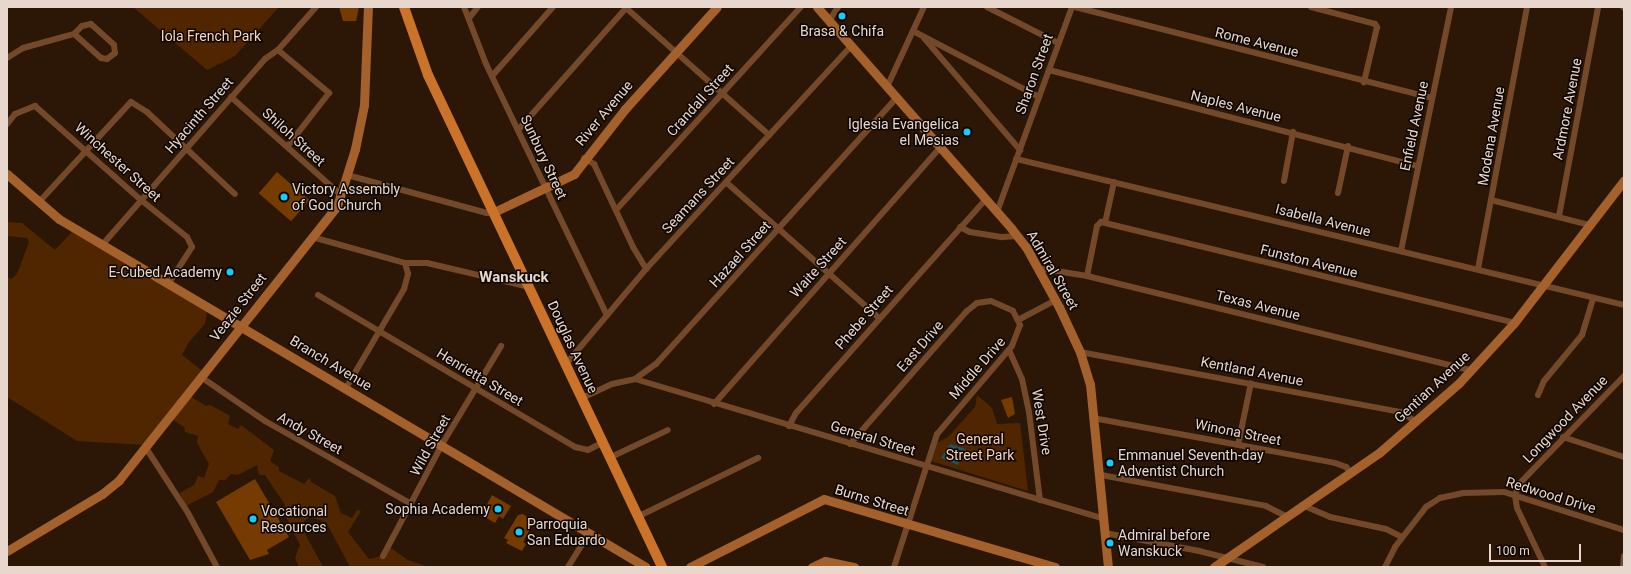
<!DOCTYPE html>
<html>
<head>
<meta charset="utf-8">
<style>
	body { margin:0 }
	#map { position:relative; width:1631px; height:574px; overflow:hidden; background:#2c1605; font-family:Roboto,sans-serif }
	div>[style] { position:absolute }
	[style*='--x'] { left:calc(var(--x)*1px); top:calc(var(--y)*1px); width:calc(var(--w)*1px); rotate:calc(var(--a)*1deg) }
	.green>* { inset:0; background:#502600 }
	.water>* { inset:0; background:#215365 }
	.building>* { inset:0; background:#753b01; transform-origin:0 0 }
	.street>* { height:6px; margin:-3px; padding:0 3px; transform-origin:3px; border-radius:3px; background:#73492a }
	.secondary>* { height:9px; margin:-4.5px; padding:0 4.5px; transform-origin:4.5px; border-radius:4.5px; background:#a4612b }
	.primary>* { height:10px; margin:-5px; padding:0 5px; transform-origin:5px; border-radius:5px; background:#ca7329 }
	.dots>* { width:11px; height:11px; translate:-50% -50%; box-sizing:border-box; border:2px solid #0d0501; border-radius:50% }
	span { translate:-50% -50%; white-space:nowrap; text-align:center; line-height:1.15; -webkit-text-stroke:3px #0d0501; paint-order:stroke }
	.poi-label { font-size:14px; color:#e7d7cc }
	.right { translate:-100% -50%; text-align:right }
	.left { translate:0 -50%; text-align:left }
	.park-label { font-size:14px; color:#f9d5bc }
	.street-label { font-size:14px; color:#e7d7cc }
	.neighbourhood-label { font-size:15px; color:#e7d7cc; font-weight:700 }
	.frame { position:absolute; inset:0; border:8px solid #e7d7cc; pointer-events:none }
	.scale { position:absolute; left:1489px; top:544px; width:92px; height:18px; box-sizing:border-box; border:2px solid #e7d7cc; border-top:0; padding-left:5px; font-size:12px; line-height:14px; white-space:nowrap; color:#e7d7cc; -webkit-text-stroke:3px #0d0501; paint-order:stroke }
</style>
</head>
<body>
<div id="map">
	<div class="green">
		<i style="clip-path:polygon(133px 7px,279px 7px,235px 56px,207px 70px)"></i>
		<i style="clip-path:polygon(7px 222px,22px 223px,55px 250px,72px 232px,207px 312px,205px 324px,189px 342px,182px 355px,204px 372px,188px 395px,206px 406px,210px 405px,227px 414px,230px 416px,228px 424px,238px 429px,241px 425px,274px 450px,270px 461px,279px 467px,279px 471px,304px 484px,310px 477px,311px 482px,335px 496px,341px 513px,352px 518px,357px 510px,361px 511px,348px 532px,369px 559px,382px 556px,388px 546px,408px 560px,429px 567px,350px 567px,326px 522px,310px 517px,304px 521px,302px 528px,323px 567px,299px 567px,295px 558px,300px 545px,283px 511px,285px 505px,265px 475px,259px 475px,257px 465px,238px 475px,231px 474px,225px 480px,219px 480px,213px 492px,186px 506px,180px 493px,194px 485px,198px 476px,204px 478px,209px 464px,197px 443px,198px 436px,185px 432px,184px 427px,170px 418px,145px 445px,77px 441px,7px 397px,7px 277px,11px 279px,17px 274px,29px 242px,27px 238px,7px 236px)"></i>
		<i style="clip-path:polygon(977px 395px,992px 408px,997px 424px,1020px 423px,1028px 491px,931px 461px,937px 443px,948px 437px,975px 407px)"></i>
	</div>
	<div class="water">
		<i style="clip-path:polygon(950px 444px,965px 449px,958px 465px,941px 458px)"></i>
	</div>
	<div class="building">
		<i style="clip-path:polygon(339px 7px,359px 7px,356px 21px,343px 21px)"></i>
		<i style="left:277px;top:172px;width:43px;height:28px;rotate:41deg"></i>
		<i style="clip-path:polygon(1012px 397px,1015px 414px,1008px 418px,1001px 400px)"></i>
		<i style="clip-path:polygon(255px 479px,289px 537px,267px 550px,269px 554px,250px 560px,216px 502px)"></i>
		<i style="clip-path:polygon(492px 495px,511px 506px,503px 519px,499px 516px,495px 523px,485px 517px,489px 511px,485px 508px)"></i>
		<i style="clip-path:polygon(523px 514px,534px 522px,523px 542px,526px 544px,522px 551px,506px 543px,508px 540px,504px 538px,518px 515px)"></i>
	</div>
	<div class="street">
		<i style="--x:464;--y:7;--w:61;--a:68.9"></i>
		<i style="--x:486;--y:64;--w:279;--a:64.3"></i>
		<i style="--x:625;--y:7;--w:193;--a:41.6"></i>
		<i style="--x:987;--y:7;--w:80;--a:26.9"></i>
		<i style="--x:1075;--y:7;--w:368;--a:14.3"></i>
		<i style="--x:1311;--y:7;--w:66;--a:14.9"></i>
		<i style="--x:1375;--y:24;--w:4;--a:56"></i>
		<i style="--x:1377;--y:27;--w:57;--a:103.3"></i>
		<i style="--x:1623;--y:7;--w:1;--a:45"></i>
		<i style="--x:469;--y:18;--w:14;--a:-51"></i>
		<i style="--x:829;--y:21;--w:17;--a:-57"></i>
		<i style="--x:913;--y:31;--w:142;--a:27.6"></i>
		<i style="--x:924;--y:38;--w:148;--a:49.4"></i>
		<i style="--x:278;--y:50;--w:67;--a:40.1"></i>
		<i style="--x:329;--y:93;--w:68;--a:127.9"></i>
		<i style="--x:7;--y:58;--w:19;--a:-32"></i>
		<i style="--x:23;--y:48;--w:53;--a:-15.4"></i>
		<i style="--x:74;--y:34;--w:11;--a:-45"></i>
		<i style="--x:82;--y:26;--w:9;--a:-13"></i>
		<i style="--x:91;--y:24;--w:31;--a:42"></i>
		<i style="--x:114;--y:45;--w:8;--a:83"></i>
		<i style="--x:115;--y:53;--w:10;--a:143"></i>
		<i style="--x:107;--y:59;--w:6;--a:-171"></i>
		<i style="--x:101;--y:58;--w:36;--a:-138"></i>
		<i style="--x:1049;--y:70;--w:380;--a:14.6"></i>
		<i style="--x:492;--y:76;--w:92;--a:-48.5"></i>
		<i style="--x:887;--y:87;--w:88;--a:-65.2"></i>
		<i style="--x:231;--y:97;--w:147;--a:41.7"></i>
		<i style="--x:7;--y:124;--w:13;--a:-51"></i>
		<i style="--x:15;--y:114;--w:22;--a:-22"></i>
		<i style="--x:35;--y:106;--w:142;--a:41.6"></i>
		<i style="--x:141;--y:200;--w:59;--a:38.8"></i>
		<i style="--x:187;--y:237;--w:11;--a:63"></i>
		<i style="--x:192;--y:247;--w:43;--a:122.6"></i>
		<i style="--x:518;--y:130;--w:164;--a:-48.5"></i>
		<i style="--x:584;--y:158;--w:12;--a:31"></i>
		<i style="--x:594;--y:164;--w:92;--a:64.8"></i>
		<i style="--x:633;--y:247;--w:26;--a:59"></i>
		<i style="--x:1016;--y:159;--w:625;--a:13.5"></i>
		<i style="--x:347;--y:175;--w:145;--a:15.2"></i>
		<i style="--x:487;--y:213;--w:7;--a:-8"></i>
		<i style="--x:1284;--y:181;--w:50;--a:-79.6"></i>
		<i style="--x:727;--y:183;--w:203;--a:41.6"></i>
		<i style="--x:1338;--y:193;--w:48;--a:-78"></i>
		<i style="--x:1491;--y:200;--w:101;--a:14.3"></i>
		<i style="--x:39;--y:202;--w:136;--a:-47.4"></i>
		<i style="--x:131;--y:102;--w:19;--a:32"></i>
		<i style="--x:147;--y:112;--w:120;--a:43"></i>
		<i style="--x:617;--y:209;--w:273;--a:-47.7"></i>
		<i style="--x:997;--y:212;--w:218;--a:-69.9"></i>
		<i style="--x:1559;--y:216;--w:213;--a:-79.4"></i>
		<i style="--x:1105;--y:223;--w:42;--a:-77.6"></i>
		<i style="--x:960;--y:227;--w:11;--a:27"></i>
		<i style="--x:970;--y:232;--w:33;--a:9"></i>
		<i style="--x:1003;--y:237;--w:14;--a:-4"></i>
		<i style="--x:312;--y:237;--w:97;--a:15.6"></i>
		<i style="--x:405;--y:263;--w:22;--a:0"></i>
		<i style="--x:427;--y:263;--w:105;--a:13.2"></i>
		<i style="--x:103;--y:244;--w:246;--a:-48.8"></i>
		<i style="--x:265;--y:59;--w:16;--a:-35"></i>
		<i style="--x:278;--y:50;--w:57;--a:-48.5"></i>
		<i style="--x:1401;--y:251;--w:249;--a:-78.4"></i>
		<i style="--x:1038;--y:268;--w:50;--a:9.3"></i>
		<i style="--x:1087;--y:276;--w:395;--a:13.8"></i>
		<i style="--x:1478;--y:269;--w:267;--a:-79.4"></i>
		<i style="--x:1087;--y:276;--w:51;--a:-78.7"></i>
		<i style="--x:1097;--y:226;--w:6;--a:-45"></i>
		<i style="--x:1101;--y:222;--w:425;--a:13.7"></i>
		<i style="--x:318;--y:295;--w:299;--a:30.6"></i>
		<i style="--x:575;--y:447;--w:13;--a:13"></i>
		<i style="--x:588;--y:450;--w:16;--a:-27"></i>
		<i style="--x:1018;--y:320;--w:43;--a:-27.8"></i>
		<i style="--x:1009;--y:350;--w:32;--a:66"></i>
		<i style="--x:1022;--y:379;--w:34;--a:78"></i>
		<i style="--x:1029;--y:412;--w:89;--a:82.9"></i>
		<i style="--x:1080;--y:352;--w:328;--a:10.6"></i>
		<i style="--x:1402;--y:412;--w:17;--a:36"></i>
		<i style="--x:566;--y:364;--w:124;--a:-49.9"></i>
		<i style="--x:646;--y:269;--w:303;--a:-47.4"></i>
		<i style="--x:201;--y:377;--w:78;--a:34.5"></i>
		<i style="--x:265;--y:421;--w:168;--a:29.6"></i>
		<i style="--x:635;--y:379;--w:489;--a:16.6"></i>
		<i style="--x:346;--y:388;--w:115;--a:-59.6"></i>
		<i style="--x:404;--y:289;--w:16;--a:-75"></i>
		<i style="--x:408;--y:274;--w:11;--a:-105"></i>
		<i style="--x:1538;--y:395;--w:15;--a:-67"></i>
		<i style="--x:1544;--y:381;--w:60;--a:-50.4"></i>
		<i style="--x:1582;--y:335;--w:39;--a:-73"></i>
		<i style="--x:582;--y:398;--w:33;--a:-25"></i>
		<i style="--x:612;--y:384;--w:24;--a:-12"></i>
		<i style="--x:635;--y:379;--w:26;--a:-36"></i>
		<i style="--x:656;--y:364;--w:358;--a:-47.9"></i>
		<i style="--x:714;--y:404;--w:341;--a:-48.6"></i>
		<i style="--x:1093;--y:418;--w:246;--a:10.5"></i>
		<i style="--x:1335;--y:463;--w:12;--a:20"></i>
		<i style="--x:1346;--y:467;--w:8;--a:50"></i>
		<i style="--x:789;--y:426;--w:15;--a:-62"></i>
		<i style="--x:796;--y:413;--w:286;--a:-48.4"></i>
		<i style="--x:1563;--y:437;--w:64;--a:18.2"></i>
		<i style="--x:850;--y:444;--w:177;--a:-48.7"></i>
		<i style="--x:967;--y:311;--w:13;--a:-39"></i>
		<i style="--x:977;--y:303;--w:14;--a:-8"></i>
		<i style="--x:991;--y:301;--w:24;--a:24"></i>
		<i style="--x:1013;--y:311;--w:16;--a:63"></i>
		<i style="--x:1020;--y:325;--w:22;--a:111"></i>
		<i style="--x:1012;--y:346;--w:116;--a:130.4"></i>
		<i style="--x:937;--y:434;--w:140;--a:107.9"></i>
		<i style="--x:1238;--y:445;--w:63;--a:-78.2"></i>
		<i style="--x:146;--y:448;--w:77;--a:57.1"></i>
		<i style="--x:188;--y:513;--w:61;--a:61.8"></i>
		<i style="--x:609;--y:458;--w:65;--a:-25.4"></i>
		<i style="--x:1101;--y:475;--w:168;--a:10.6"></i>
		<i style="--x:1266;--y:506;--w:22;--a:27"></i>
		<i style="--x:1302;--y:505;--w:30;--a:23"></i>
		<i style="--x:1330;--y:517;--w:57;--a:12.1"></i>
		<i style="--x:1386;--y:529;--w:18;--a:27"></i>
		<i style="--x:637;--y:517;--w:135;--a:-26"></i>
		<i style="--x:1105;--y:533;--w:96;--a:10.8"></i>
		<i style="--x:1199;--y:551;--w:66;--a:14"></i>
		<i style="--x:383;--y:556;--w:130;--a:-62.1"></i>
		<i style="--x:444;--y:441;--w:111;--a:-59"></i>
		<i style="--x:568;--y:567;--w:39;--a:-58"></i>
		<i style="--x:1385;--y:567;--w:22;--a:-63"></i>
		<i style="--x:1395;--y:547;--w:51;--a:-52.2"></i>
		<i style="--x:1426;--y:507;--w:17;--a:-33"></i>
		<i style="--x:1440;--y:498;--w:24;--a:-12"></i>
		<i style="--x:1463;--y:493;--w:41;--a:-1.4"></i>
		<i style="--x:1504;--y:492;--w:126;--a:17.6"></i>
		<i style="--x:1545;--y:567;--w:65;--a:-115.4"></i>
		<i style="--x:1517;--y:508;--w:13;--a:-99"></i>
		<i style="--x:1515;--y:495;--w:12;--a:-70"></i>
		<i style="--x:1519;--y:484;--w:151;--a:-45.8"></i>
		<i style="--x:1623;--y:567;--w:11;--a:-85"></i>
	</div>
	<div class="secondary">
		<i style="--x:817;--y:7;--w:294;--a:48.7"></i>
		<i style="--x:1011;--y:228;--w:24;--a:52"></i>
		<i style="--x:1026;--y:247;--w:68;--a:61.2"></i>
		<i style="--x:1059;--y:307;--w:50;--a:65"></i>
		<i style="--x:1080;--y:352;--w:34;--a:73"></i>
		<i style="--x:1090;--y:384;--w:184;--a:84.4"></i>
		<i style="--x:7;--y:174;--w:69;--a:40.9"></i>
		<i style="--x:59;--y:219;--w:682;--a:30.66"></i>
		<i style="--x:494;--y:212;--w:89;--a:-25.4"></i>
		<i style="--x:574;--y:174;--w:83;--a:-51.9"></i>
		<i style="--x:625;--y:109;--w:137;--a:-48"></i>
		<i style="--x:7;--y:551;--w:111;--a:-31"></i>
		<i style="--x:102;--y:494;--w:22;--a:-39"></i>
		<i style="--x:119;--y:480;--w:350;--a:-51.5"></i>
		<i style="--x:337;--y:206;--w:60;--a:-72.5"></i>
		<i style="--x:355;--y:149;--w:45;--a:-78.4"></i>
		<i style="--x:364;--y:105;--w:98;--a:-87.7"></i>
		<i style="--x:690;--y:567;--w:150;--a:-26.9"></i>
		<i style="--x:824;--y:499;--w:241;--a:16.4"></i>
		<i style="--x:812;--y:567;--w:14;--a:-25"></i>
		<i style="--x:825;--y:561;--w:30;--a:12"></i>
		<i style="--x:1214;--y:567;--w:202;--a:-34.7"></i>
		<i style="--x:1380;--y:452;--w:105;--a:-41.1"></i>
		<i style="--x:1459;--y:383;--w:81;--a:-47.5"></i>
		<i style="--x:1514;--y:323;--w:180;--a:-52.4"></i>
	</div>
	<div class="primary">
		<i style="--x:404;--y:7;--w:72;--a:70.6"></i>
		<i style="--x:428;--y:75;--w:545;--a:64.56"></i>
	</div>
	<div class="dots">
		<i style="left:842px;top:16px;background:#19cafc"></i>
		<i style="left:967px;top:132px;background:#19cafc"></i>
		<i style="left:284px;top:197px;background:#19cafc"></i>
		<i style="left:230px;top:272px;background:#19cafc"></i>
		<i style="left:1110px;top:463px;background:#19cafc"></i>
		<i style="left:498px;top:509px;background:#19cafc"></i>
		<i style="left:253px;top:519px;background:#19cafc"></i>
		<i style="left:519px;top:532px;background:#19cafc"></i>
		<i style="left:1110px;top:543px;background:#19cafc"></i>
	</div>
	<div class="poi-label">
		<span style="left:842px;top:31px">Brasa &amp; Chifa</span>
		<span class="right" style="left:959px;top:132px">Iglesia Evangelica<br>el Mesias</span>
		<span class="left" style="left:292px;top:197px">Victory Assembly<br>of God Church</span>
		<span class="right" style="left:222px;top:272px">E-Cubed Academy</span>
		<span class="left" style="left:1118px;top:463px">Emmanuel Seventh-day<br>Adventist Church</span>
		<span class="right" style="left:490px;top:509px">Sophia Academy</span>
		<span class="left" style="left:261px;top:519px">Vocational<br>Resources</span>
		<span class="left" style="left:527px;top:532px">Parroquia<br>San Eduardo</span>
		<span class="left" style="left:1118px;top:543px">Admiral before<br>Wanskuck</span>
	</div>
	<div class="park-label">
		<span style="left:211px;top:36px">Iola French Park</span>
		<span style="left:980px;top:447px">General<br>Street Park</span>
	</div>
	<div class="street-label">
		<span style="left:1257px;top:42px;rotate:14deg">Rome Avenue</span>
		<span style="left:1034px;top:74px;rotate:-70deg">Sharon Street</span>
		<span style="left:700px;top:100px;rotate:-48deg">Crandall Street</span>
		<span style="left:1236px;top:106px;rotate:14deg">Naples Avenue</span>
		<span style="left:1567px;top:109px;rotate:-79deg">Ardmore Avenue</span>
		<span style="left:604px;top:113px;rotate:-50deg">River Avenue</span>
		<span style="left:199px;top:115px;rotate:-49deg">Hyacinth Street</span>
		<span style="left:1414px;top:126px;rotate:-78deg">Enfield Avenue</span>
		<span style="left:1491px;top:136px;rotate:-80deg">Modena Avenue</span>
		<span style="left:294px;top:137px;rotate:42deg">Shiloh Street</span>
		<span style="left:544px;top:157px;rotate:65deg">Sunbury Street</span>
		<span style="left:118px;top:162px;rotate:42deg">Winchester Street</span>
		<span style="left:698px;top:195px;rotate:-47deg">Seamans Street</span>
		<span style="left:1323px;top:220px;rotate:14deg">Isabella Avenue</span>
		<span style="left:740px;top:254px;rotate:-48deg">Hazael Street</span>
		<span style="left:1309px;top:261px;rotate:14deg">Funston Avenue</span>
		<span style="left:818px;top:267px;rotate:-48deg">Waite Street</span>
		<span style="left:1053px;top:270px;rotate:60deg">Admiral Street</span>
		<span style="left:1258px;top:305px;rotate:14deg">Texas Avenue</span>
		<span style="left:238px;top:307px;rotate:-52deg">Veazie Street</span>
		<span style="left:864px;top:317px;rotate:-49deg">Phebe Street</span>
		<span style="left:920px;top:346px;rotate:-49deg">East Drive</span>
		<span style="left:573px;top:347px;rotate:65deg">Douglas Avenue</span>
		<span style="left:331px;top:363px;rotate:31deg">Branch Avenue</span>
		<span style="left:977px;top:368px;rotate:-49deg">Middle Drive</span>
		<span style="left:1252px;top:371px;rotate:11deg">Kentland Avenue</span>
		<span style="left:480px;top:377px;rotate:31deg">Henrietta Street</span>
		<span style="left:1432px;top:387px;rotate:-43deg">Gentian Avenue</span>
		<span style="left:1565px;top:419px;rotate:-46deg">Longwood Avenue</span>
		<span style="left:1042px;top:422px;rotate:81deg">West Drive</span>
		<span style="left:1238px;top:432px;rotate:11deg">Winona Street</span>
		<span style="left:310px;top:433px;rotate:29deg">Andy Street</span>
		<span style="left:873px;top:438px;rotate:17deg">General Street</span>
		<span style="left:430px;top:445px;rotate:-61deg">Wild Street</span>
		<span style="left:1551px;top:495px;rotate:17deg">Redwood Drive</span>
		<span style="left:872px;top:500px;rotate:17deg">Burns Street</span>
	</div>
	<div class="neighbourhood-label">
		<span style="left:514px;top:278px">Wanskuck</span>
	</div>
	<div class="frame"></div>
	<div class="scale">100 m</div>
</div>
</body>
</html>
